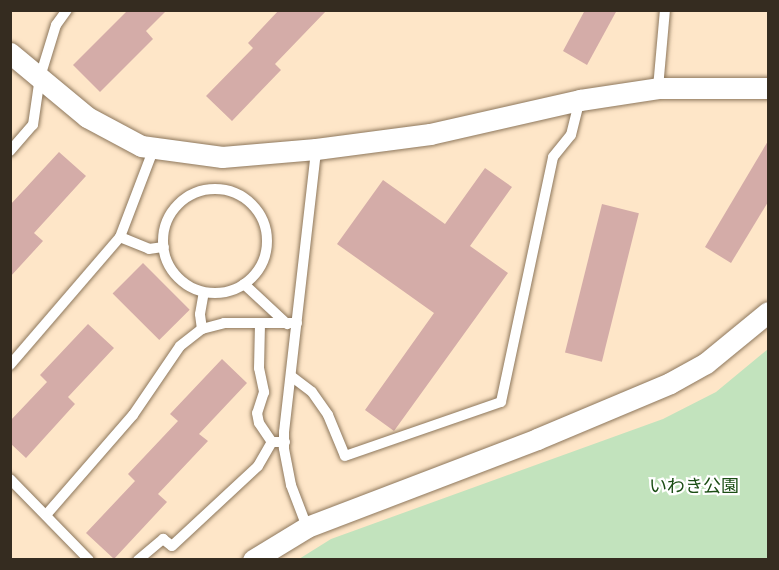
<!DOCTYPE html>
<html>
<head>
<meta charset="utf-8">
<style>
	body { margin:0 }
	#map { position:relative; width:779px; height:570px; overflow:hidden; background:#fee6c8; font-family:"Fira Sans","Noto Sans JP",sans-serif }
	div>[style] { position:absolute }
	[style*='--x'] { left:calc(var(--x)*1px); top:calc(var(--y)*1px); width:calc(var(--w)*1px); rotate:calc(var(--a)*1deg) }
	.green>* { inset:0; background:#c2e3bd }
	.building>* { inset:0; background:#d4aca8; transform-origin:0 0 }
	.roads { filter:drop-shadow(0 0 2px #8d775c) drop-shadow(0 0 2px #8d775c) }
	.lane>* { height:10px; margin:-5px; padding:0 5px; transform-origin:5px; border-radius:5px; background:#fff }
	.lane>.ring { margin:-5px; padding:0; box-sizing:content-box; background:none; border:10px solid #fff; border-radius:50% }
	.street>* { height:21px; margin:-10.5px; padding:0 10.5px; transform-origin:10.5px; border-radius:10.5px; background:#fff }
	span { translate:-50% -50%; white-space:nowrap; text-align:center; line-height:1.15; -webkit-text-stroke:4.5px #fff; paint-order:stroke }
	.park-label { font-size:18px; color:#1c4e15 }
	.frame { position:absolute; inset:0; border:12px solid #352c20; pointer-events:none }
</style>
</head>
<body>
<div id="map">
	<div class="green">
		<i style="clip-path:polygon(768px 349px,768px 559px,299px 559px,331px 539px,663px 419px,716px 392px)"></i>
	</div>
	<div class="building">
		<i style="clip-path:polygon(128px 10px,167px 10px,146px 31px,153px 39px,100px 92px,73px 65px)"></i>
		<i style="clip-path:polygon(279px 10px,327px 10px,275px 64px,281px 70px,232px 121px,206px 96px,253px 48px,248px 43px)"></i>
		<i style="clip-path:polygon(585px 10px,617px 10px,587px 65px,563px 51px)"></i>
		<i style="clip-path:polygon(768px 141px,768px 202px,731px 263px,705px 247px)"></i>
		<i style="clip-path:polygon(59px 152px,86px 176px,34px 233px,43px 241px,10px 277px,10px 205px)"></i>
		<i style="clip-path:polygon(485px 168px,512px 187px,470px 246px,508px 273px,394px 431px,365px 410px,434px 313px,337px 244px,383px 180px,445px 224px)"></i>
		<i style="left:602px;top:204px;width:38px;height:153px;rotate:14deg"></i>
		<i style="left:143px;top:263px;width:66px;height:43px;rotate:45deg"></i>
		<i style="clip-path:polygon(88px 324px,114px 348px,68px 397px,75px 404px,26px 458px,10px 443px,10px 421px,47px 382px,40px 375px)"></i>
		<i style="clip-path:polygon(222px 359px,247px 383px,199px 434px,208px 441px,158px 494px,167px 502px,114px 559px,86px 533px,135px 481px,128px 474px,178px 421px,170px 414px)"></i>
	</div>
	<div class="roads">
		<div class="lane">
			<i style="--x:658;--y:88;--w:78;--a:-84.9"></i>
			<i style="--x:10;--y:151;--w:35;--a:-49"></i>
			<i style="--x:33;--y:125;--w:49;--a:-81.7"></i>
			<i style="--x:40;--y:77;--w:54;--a:-72.9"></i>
			<i style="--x:56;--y:25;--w:19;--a:-54"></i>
			<i class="ring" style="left:163px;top:189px;width:94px;height:94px"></i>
			<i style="--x:120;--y:237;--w:31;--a:22"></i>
			<i style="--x:149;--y:249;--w:15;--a:-8"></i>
			<i style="--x:244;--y:284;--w:59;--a:42.9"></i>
			<i style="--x:260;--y:324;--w:44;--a:91.3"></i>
			<i style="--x:259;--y:368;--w:25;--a:78"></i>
			<i style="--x:264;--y:392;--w:22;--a:108"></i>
			<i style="--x:257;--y:413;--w:10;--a:79"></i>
			<i style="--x:259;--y:423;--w:23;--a:56"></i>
			<i style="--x:202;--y:329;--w:15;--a:-98"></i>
			<i style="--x:200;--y:314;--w:22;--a:-80"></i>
			<i style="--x:10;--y:365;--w:169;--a:-49.3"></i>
			<i style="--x:120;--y:237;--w:95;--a:-69.1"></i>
			<i style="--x:291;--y:376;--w:26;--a:37"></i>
			<i style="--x:312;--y:392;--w:28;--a:55"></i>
			<i style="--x:328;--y:415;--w:44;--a:67.5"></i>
			<i style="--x:345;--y:456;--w:165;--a:-19.1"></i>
			<i style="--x:501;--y:402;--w:250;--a:-78"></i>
			<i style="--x:553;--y:157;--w:28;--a:-51"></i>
			<i style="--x:571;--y:135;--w:36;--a:-76"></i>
			<i style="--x:10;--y:479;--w:113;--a:45.7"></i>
			<i style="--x:46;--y:515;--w:133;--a:-49"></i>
			<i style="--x:133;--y:415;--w:83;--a:-55.7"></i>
			<i style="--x:180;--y:346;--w:28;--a:-38"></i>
			<i style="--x:202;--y:329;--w:23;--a:-15"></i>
			<i style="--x:224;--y:323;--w:73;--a:0"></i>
			<i style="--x:307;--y:527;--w:45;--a:-110.9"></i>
			<i style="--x:291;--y:485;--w:38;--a:-101"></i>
			<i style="--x:284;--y:448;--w:16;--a:-90"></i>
			<i style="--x:284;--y:432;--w:285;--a:-83.5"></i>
			<i style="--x:138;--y:560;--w:33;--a:-40"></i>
			<i style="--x:163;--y:539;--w:11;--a:38"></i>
			<i style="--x:172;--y:546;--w:117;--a:-42.9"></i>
			<i style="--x:258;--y:466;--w:28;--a:-60"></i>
			<i style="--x:272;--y:442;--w:13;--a:0"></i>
		</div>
		<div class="street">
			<i style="--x:10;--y:53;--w:100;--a:39.7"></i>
			<i style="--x:87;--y:117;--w:61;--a:28.2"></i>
			<i style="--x:141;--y:146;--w:82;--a:7.7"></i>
			<i style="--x:222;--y:157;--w:94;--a:-4.9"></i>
			<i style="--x:316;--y:149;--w:115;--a:-7.5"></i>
			<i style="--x:430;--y:134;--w:154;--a:-12.8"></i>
			<i style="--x:580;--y:100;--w:79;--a:-8.7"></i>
			<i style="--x:658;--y:88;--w:110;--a:0"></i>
			<i style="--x:253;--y:560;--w:63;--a:-31.4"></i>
			<i style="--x:307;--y:527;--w:246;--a:-20.9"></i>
			<i style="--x:537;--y:439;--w:144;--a:-22.8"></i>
			<i style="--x:670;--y:383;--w:41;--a:-29.1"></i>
			<i style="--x:706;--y:363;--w:80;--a:-39.4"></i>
		</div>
	</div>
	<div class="park-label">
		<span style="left:694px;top:486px">いわき公園</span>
	</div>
	<div class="frame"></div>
</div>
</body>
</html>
